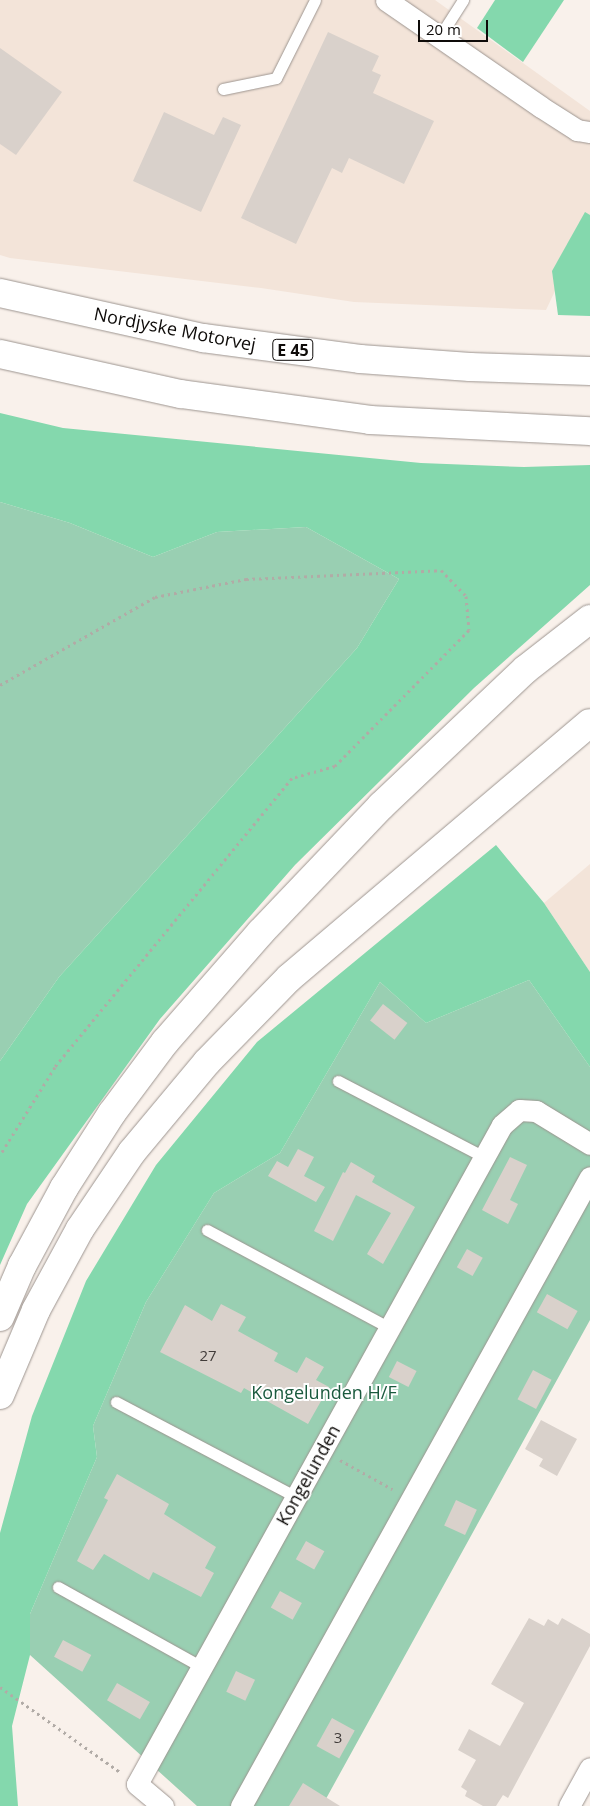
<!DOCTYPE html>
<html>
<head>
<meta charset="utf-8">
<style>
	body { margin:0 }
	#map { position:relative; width:590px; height:1806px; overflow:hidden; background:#f9f1eb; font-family:"Open Sans",sans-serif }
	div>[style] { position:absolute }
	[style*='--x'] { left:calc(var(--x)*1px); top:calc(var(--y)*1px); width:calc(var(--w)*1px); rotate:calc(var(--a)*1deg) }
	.built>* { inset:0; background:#f3e4d9 }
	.green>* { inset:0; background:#99cfb2 }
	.forest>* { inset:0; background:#84d8ad }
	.building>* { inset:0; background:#d9d1cb; transform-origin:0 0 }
	.path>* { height:3px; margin-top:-1.5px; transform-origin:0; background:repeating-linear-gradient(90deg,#b1aba6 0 2.5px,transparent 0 6.5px) }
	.roads { filter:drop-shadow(0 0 1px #9d9590) drop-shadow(0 0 1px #9d9590) }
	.service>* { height:11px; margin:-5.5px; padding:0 5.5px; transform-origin:5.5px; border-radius:5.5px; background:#fff }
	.minor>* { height:21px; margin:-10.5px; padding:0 10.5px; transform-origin:10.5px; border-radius:10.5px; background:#fff }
	.motorway>* { height:28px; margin:-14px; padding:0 14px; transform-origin:14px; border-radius:14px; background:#fff }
	span { translate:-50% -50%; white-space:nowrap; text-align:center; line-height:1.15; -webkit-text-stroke:4px #fff; paint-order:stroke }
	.number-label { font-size:15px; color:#413c3a }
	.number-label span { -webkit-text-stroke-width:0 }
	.shield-label span { padding:1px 4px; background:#fff; border:1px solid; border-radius:4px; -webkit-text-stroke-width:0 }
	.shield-label { font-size:16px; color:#0e0b09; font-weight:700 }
	.street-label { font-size:18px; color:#0e0b09 }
	.park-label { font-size:18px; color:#1a5a3e }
	.scale { position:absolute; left:418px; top:20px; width:70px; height:22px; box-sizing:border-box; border:2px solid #0e0b09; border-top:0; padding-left:6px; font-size:15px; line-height:18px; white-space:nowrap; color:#0e0b09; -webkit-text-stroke:4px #fff; paint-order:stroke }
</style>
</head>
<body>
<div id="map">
	<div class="built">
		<i style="clip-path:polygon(0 0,435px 0,590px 111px,590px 217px,546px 310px,354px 302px,261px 288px,10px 258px,0 255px)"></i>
		<i style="clip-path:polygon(590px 864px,590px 972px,544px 903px)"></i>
	</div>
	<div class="green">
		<i style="clip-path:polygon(0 502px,70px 523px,153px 557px,217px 532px,306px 527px,399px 579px,357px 648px,59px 977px,0 1061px)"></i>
		<i style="clip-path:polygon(529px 980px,590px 1067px,590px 1320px,322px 1806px,197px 1806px,30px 1655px,30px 1614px,97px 1457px,93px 1426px,146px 1302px,214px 1193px,280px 1153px,380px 982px,426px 1023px)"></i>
	</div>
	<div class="forest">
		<i style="clip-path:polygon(495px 0,564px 0,523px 62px,477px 28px)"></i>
		<i style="clip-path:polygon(585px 212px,590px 215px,590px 316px,558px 315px,552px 271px)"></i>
		<i style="clip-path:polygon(0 413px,63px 428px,421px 463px,524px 467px,590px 465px,590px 585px,474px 688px,295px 865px,160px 1019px,27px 1204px,0 1265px,0 1061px,59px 977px,357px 648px,399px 579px,306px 527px,217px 532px,153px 557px,70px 523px,0 502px)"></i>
		<i style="clip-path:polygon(496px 845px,544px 903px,590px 972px,590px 1067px,529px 980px,426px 1023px,380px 982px,280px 1153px,214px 1193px,146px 1302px,93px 1426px,97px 1457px,30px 1614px,30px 1655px,12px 1726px,18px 1806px,0 1806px,0 1533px,32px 1416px,86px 1281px,156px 1165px,257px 1042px)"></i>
	</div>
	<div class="building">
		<i style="clip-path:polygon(328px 32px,379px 56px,372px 71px,381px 75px,373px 93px,434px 121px,404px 184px,349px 158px,342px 173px,332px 168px,296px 244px,241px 218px)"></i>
		<i style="clip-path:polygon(0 48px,62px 92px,16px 155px,0 144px)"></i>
		<i style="clip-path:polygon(164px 112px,214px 135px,223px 117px,241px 125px,201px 212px,133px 181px)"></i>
		<i style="left:383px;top:1004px;width:31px;height:21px;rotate:38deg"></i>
		<i style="clip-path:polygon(298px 1149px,314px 1157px,304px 1176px,325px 1187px,316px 1202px,268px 1176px,277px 1161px,288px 1167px)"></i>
		<i style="clip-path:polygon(510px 1157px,527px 1165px,510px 1200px,518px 1204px,508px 1224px,482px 1210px)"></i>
		<i style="clip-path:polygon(351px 1162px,375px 1176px,372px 1182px,415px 1207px,383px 1264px,367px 1254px,391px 1213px,356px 1195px,333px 1241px,314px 1231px,343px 1172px,345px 1173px)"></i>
		<i style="left:467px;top:1249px;width:18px;height:21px;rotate:29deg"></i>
		<i style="left:547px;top:1294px;width:35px;height:21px;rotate:29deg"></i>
		<i style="clip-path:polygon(221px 1304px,246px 1317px,238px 1331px,278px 1353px,274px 1361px,297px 1373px,306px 1357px,324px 1367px,316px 1380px,329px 1387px,308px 1424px,244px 1388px,241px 1393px,160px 1352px,185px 1305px,212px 1321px)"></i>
		<i style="left:397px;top:1361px;width:22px;height:18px;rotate:27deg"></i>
		<i style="left:533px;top:1370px;width:21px;height:33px;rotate:28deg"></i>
		<i style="clip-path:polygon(541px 1420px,577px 1439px,557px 1476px,539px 1466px,543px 1459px,525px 1449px)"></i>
		<i style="clip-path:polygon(117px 1474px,169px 1504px,164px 1514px,216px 1547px,205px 1568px,214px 1573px,201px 1597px,153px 1572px,149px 1580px,104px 1554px,93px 1570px,77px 1561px,108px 1500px,104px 1498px)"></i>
		<i style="left:456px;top:1500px;width:23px;height:28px;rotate:25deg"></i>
		<i style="left:306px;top:1541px;width:21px;height:21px;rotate:29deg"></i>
		<i style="left:280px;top:1591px;width:25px;height:19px;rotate:29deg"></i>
		<i style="clip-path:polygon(529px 1618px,544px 1626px,548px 1619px,558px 1625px,562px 1618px,590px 1634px,590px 1646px,508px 1798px,503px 1795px,496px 1806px,483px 1806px,465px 1796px,467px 1791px,461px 1787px,476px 1760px,458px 1750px,469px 1729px,500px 1746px,524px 1703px,491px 1684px)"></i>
		<i style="left:63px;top:1640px;width:32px;height:19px;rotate:28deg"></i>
		<i style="left:236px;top:1671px;width:21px;height:23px;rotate:25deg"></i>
		<i style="left:117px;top:1683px;width:38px;height:20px;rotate:30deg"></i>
		<i style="left:332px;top:1718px;width:26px;height:32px;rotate:29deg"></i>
		<i style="clip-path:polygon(303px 1783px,340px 1806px,289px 1806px)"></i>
	</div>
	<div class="path">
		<i style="--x:0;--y:685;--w:178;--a:-29.6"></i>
		<i style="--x:155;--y:597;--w:93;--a:-11.2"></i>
		<i style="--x:246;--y:579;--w:195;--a:-2.6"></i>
		<i style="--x:441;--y:570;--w:36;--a:46"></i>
		<i style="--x:466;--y:596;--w:34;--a:85"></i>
		<i style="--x:469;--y:630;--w:191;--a:134.6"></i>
		<i style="--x:335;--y:766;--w:45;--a:164.4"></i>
		<i style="--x:292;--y:778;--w:374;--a:129.4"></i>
		<i style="--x:55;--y:1067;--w:104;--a:122"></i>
		<i style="--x:340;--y:1460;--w:60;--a:29.1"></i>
		<i style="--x:0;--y:1687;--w:147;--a:35.3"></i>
	</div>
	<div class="roads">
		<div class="service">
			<i style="--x:440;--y:36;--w:43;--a:-57.4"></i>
			<i style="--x:223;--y:89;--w:54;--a:-11.7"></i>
			<i style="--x:276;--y:78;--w:87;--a:-63.4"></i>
			<i style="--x:338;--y:1081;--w:165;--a:27.5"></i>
			<i style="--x:207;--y:1230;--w:208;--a:28.2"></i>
			<i style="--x:116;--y:1402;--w:204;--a:27.8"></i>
			<i style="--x:58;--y:1587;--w:165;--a:29.1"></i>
		</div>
		<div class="minor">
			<i style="--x:386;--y:0;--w:188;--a:34.6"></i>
			<i style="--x:541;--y:107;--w:43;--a:32.6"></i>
			<i style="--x:577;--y:130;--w:13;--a:9"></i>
			<i style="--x:163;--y:1806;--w:34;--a:-140"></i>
			<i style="--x:137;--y:1784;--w:753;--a:-61.02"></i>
			<i style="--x:502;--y:1125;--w:23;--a:-41"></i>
			<i style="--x:519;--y:1110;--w:17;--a:3"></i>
			<i style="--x:536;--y:1111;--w:63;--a:31.4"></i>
			<i style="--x:241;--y:1806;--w:719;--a:-60.98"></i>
			<i style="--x:569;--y:1806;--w:43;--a:-61.1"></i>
		</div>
		<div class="motorway">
			<i style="--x:0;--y:293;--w:208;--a:12.5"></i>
			<i style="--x:203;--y:338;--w:158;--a:7.6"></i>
			<i style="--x:360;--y:359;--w:110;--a:4.2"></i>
			<i style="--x:470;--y:367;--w:120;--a:1.9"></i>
			<i style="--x:0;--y:354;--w:185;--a:12.5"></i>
			<i style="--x:181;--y:394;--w:191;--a:7.8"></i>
			<i style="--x:370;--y:420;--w:220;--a:2.9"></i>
			<i style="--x:0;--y:1317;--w:56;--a:-66.7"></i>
			<i style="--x:22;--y:1266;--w:89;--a:-61.7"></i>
			<i style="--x:64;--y:1188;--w:89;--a:-57.4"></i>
			<i style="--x:112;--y:1113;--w:89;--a:-53.3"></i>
			<i style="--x:165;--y:1042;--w:146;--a:-48.9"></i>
			<i style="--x:261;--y:932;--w:174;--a:-46.4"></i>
			<i style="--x:381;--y:806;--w:199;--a:-43.4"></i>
			<i style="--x:526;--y:669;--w:81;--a:-38"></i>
			<i style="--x:0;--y:1395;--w:92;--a:-67"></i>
			<i style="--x:36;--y:1310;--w:92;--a:-61.5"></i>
			<i style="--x:80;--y:1229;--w:93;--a:-56"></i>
			<i style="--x:132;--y:1152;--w:117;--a:-50.2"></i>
			<i style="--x:207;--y:1062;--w:117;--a:-45.7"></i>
			<i style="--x:289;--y:978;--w:394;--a:-40.3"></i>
		</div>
	</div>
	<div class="number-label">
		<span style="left:208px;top:1356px">27</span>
		<span style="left:338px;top:1738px">3</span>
	</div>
	<div class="shield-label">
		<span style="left:293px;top:350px">E 45</span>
	</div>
	<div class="street-label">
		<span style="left:175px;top:329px;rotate:11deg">Nordjyske Motorvej</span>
		<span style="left:308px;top:1475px;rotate:-61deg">Kongelunden</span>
	</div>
	<div class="park-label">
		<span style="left:324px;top:1392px">Kongelunden H/F</span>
	</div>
	<div class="scale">20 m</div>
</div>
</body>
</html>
